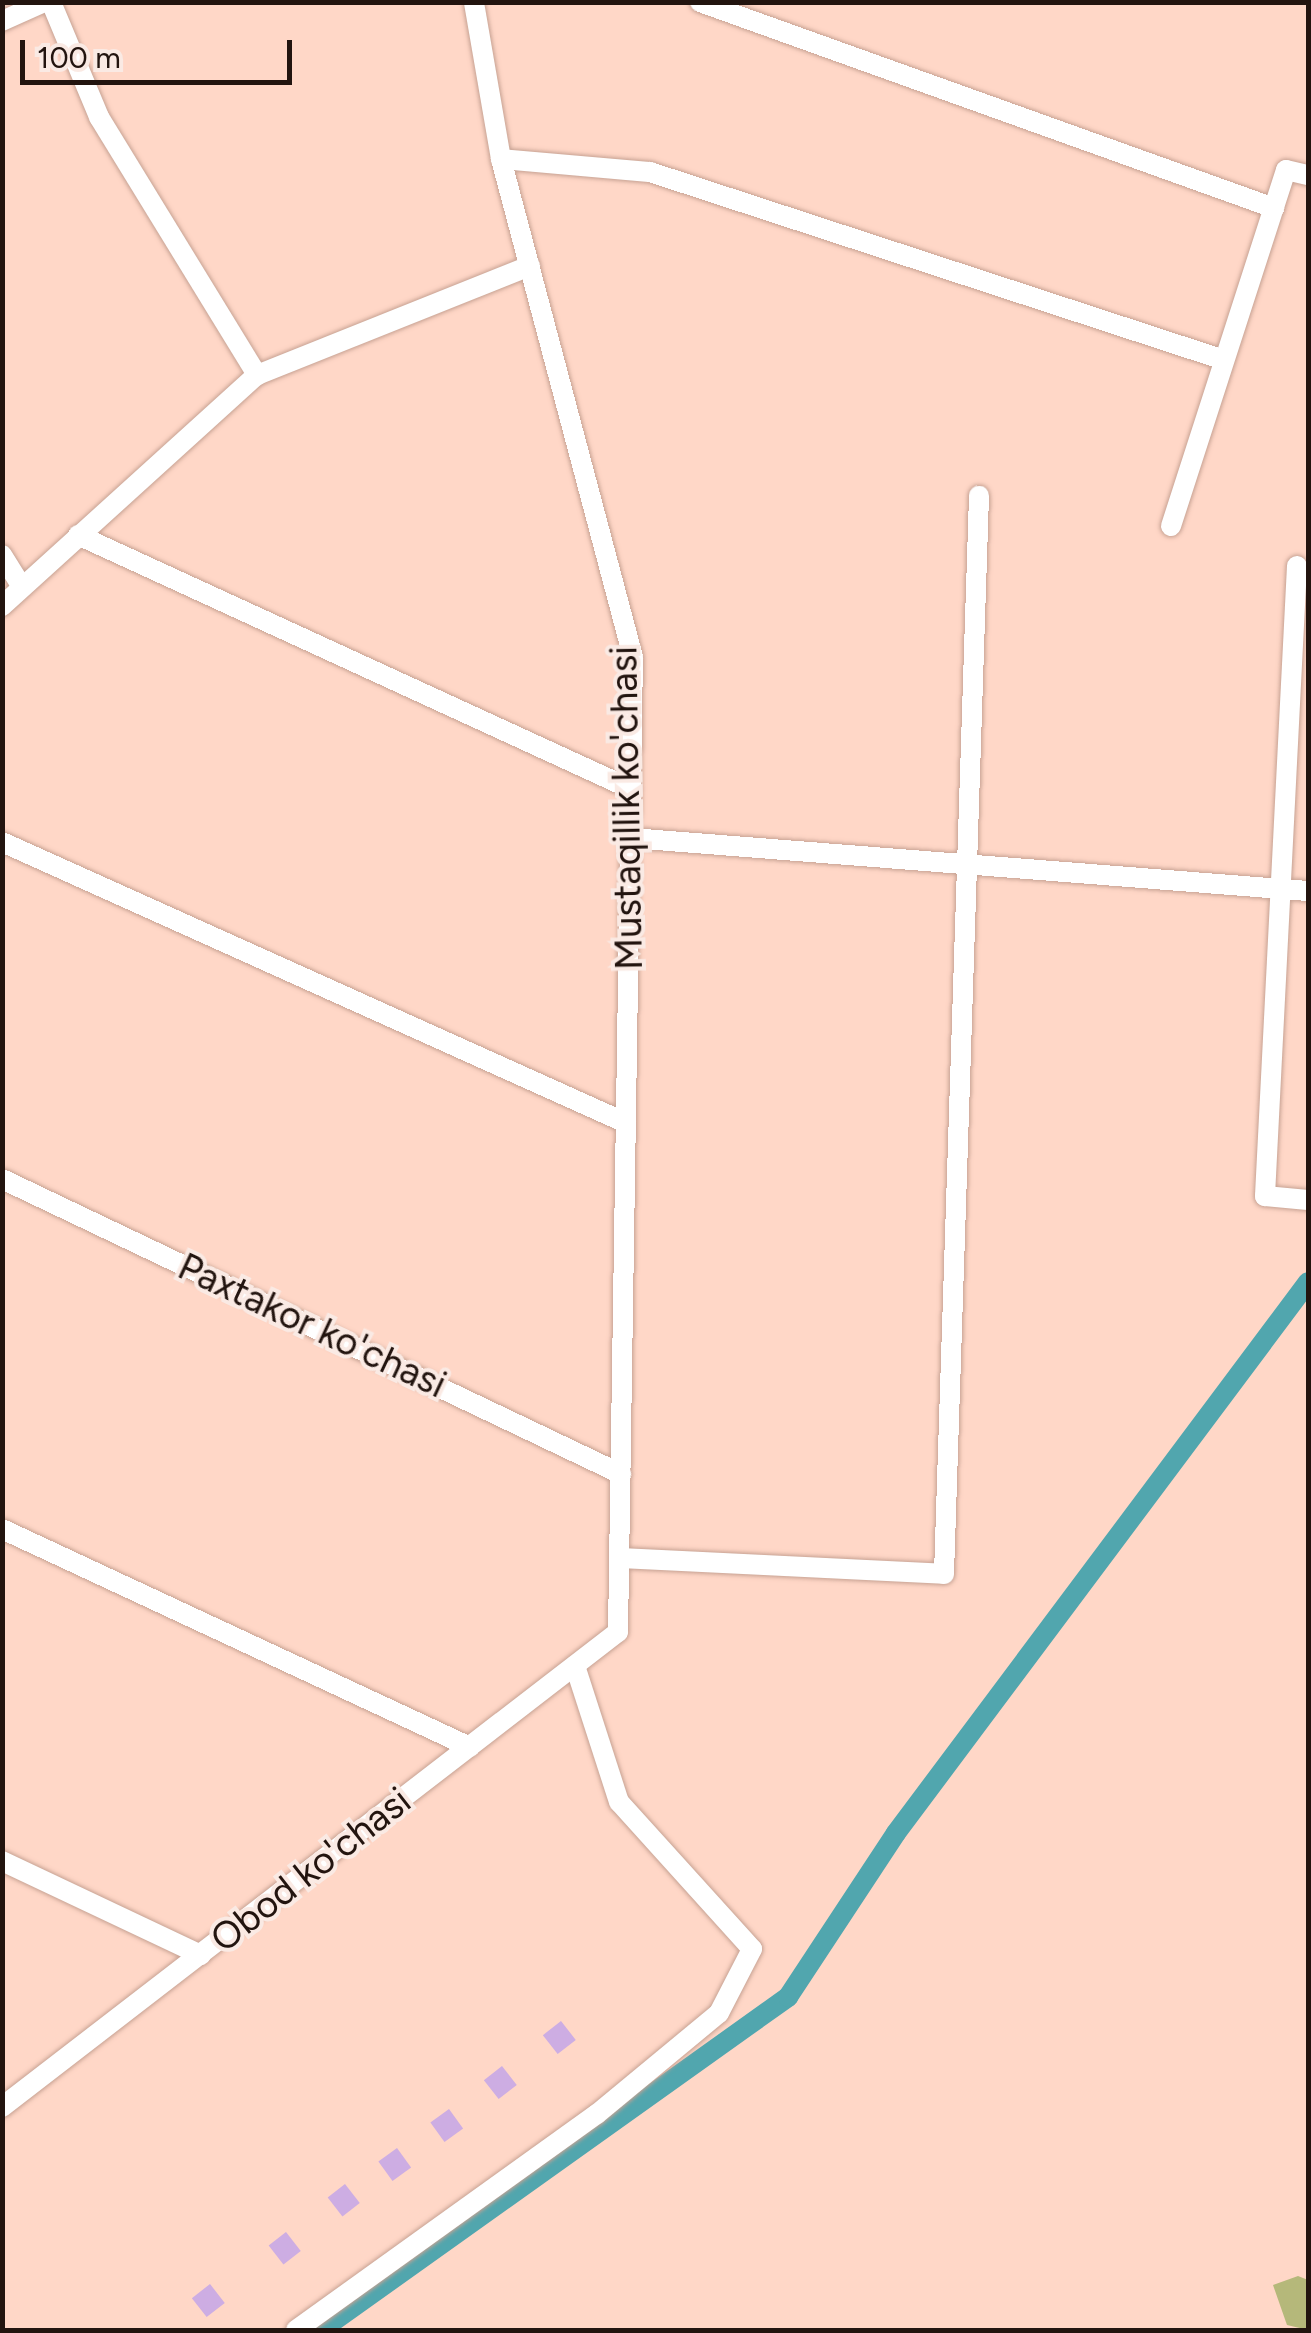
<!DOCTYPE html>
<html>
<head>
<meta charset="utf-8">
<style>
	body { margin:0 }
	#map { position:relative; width:1311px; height:2333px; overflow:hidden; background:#ffd7c7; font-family:Figtree,sans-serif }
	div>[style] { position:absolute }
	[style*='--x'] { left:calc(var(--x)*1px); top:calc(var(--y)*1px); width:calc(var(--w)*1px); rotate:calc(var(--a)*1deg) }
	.forest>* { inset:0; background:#b5b87a }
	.canal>* { height:20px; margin:-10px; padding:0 10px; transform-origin:10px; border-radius:10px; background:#51a6ae }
	.building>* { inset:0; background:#cdade3; transform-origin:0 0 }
	.roads { filter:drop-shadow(0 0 2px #c7a293) drop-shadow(0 0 2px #c7a293) }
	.minor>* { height:20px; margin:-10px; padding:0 10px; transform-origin:10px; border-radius:10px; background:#fff }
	span { translate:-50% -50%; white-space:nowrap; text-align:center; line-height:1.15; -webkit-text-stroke:8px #faeae4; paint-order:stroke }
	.street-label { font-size:38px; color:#22140f }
	.frame { position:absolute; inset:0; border:5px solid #22140f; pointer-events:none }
	.scale { position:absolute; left:20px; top:40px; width:272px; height:45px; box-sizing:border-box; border:5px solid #22140f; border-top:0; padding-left:12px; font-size:30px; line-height:35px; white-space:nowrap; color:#22140f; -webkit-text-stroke:8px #faeae4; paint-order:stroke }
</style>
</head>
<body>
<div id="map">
	<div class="forest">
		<i style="clip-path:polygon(1298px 2276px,1308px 2280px,1308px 2330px,1287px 2325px,1273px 2285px)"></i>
	</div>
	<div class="canal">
		<i style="--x:321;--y:2330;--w:574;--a:-35.49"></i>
		<i style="--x:788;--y:1997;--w:196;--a:-56.6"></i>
		<i style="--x:896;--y:1833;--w:688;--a:-53.21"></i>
	</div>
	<div class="building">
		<i style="left:561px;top:2021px;width:24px;height:23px;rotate:52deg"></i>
		<i style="left:502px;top:2066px;width:24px;height:23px;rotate:52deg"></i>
		<i style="left:449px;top:2109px;width:24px;height:23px;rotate:54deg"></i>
		<i style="left:397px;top:2148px;width:24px;height:23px;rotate:54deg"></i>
		<i style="left:345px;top:2184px;width:24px;height:22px;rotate:52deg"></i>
		<i style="left:286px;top:2232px;width:24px;height:22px;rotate:52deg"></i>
		<i style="left:210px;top:2284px;width:24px;height:23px;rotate:52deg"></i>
	</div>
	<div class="roads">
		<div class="minor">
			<i style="--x:51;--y:2;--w:125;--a:67.3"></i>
			<i style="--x:99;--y:117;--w:303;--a:58.5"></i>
			<i style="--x:700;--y:2;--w:610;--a:19.74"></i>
			<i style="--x:2;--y:21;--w:46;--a:-24.3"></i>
			<i style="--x:501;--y:159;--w:150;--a:5"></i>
			<i style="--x:650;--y:172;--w:601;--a:18.13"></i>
			<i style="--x:1171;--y:526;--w:374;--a:-72.1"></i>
			<i style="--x:1286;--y:170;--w:23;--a:13"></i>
			<i style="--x:78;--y:535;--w:609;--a:24.67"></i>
			<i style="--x:2;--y:555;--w:38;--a:58"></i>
			<i style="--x:1297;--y:566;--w:631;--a:92.91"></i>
			<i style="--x:1265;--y:1196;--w:43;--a:5.3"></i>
			<i style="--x:2;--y:606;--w:344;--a:-42.2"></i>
			<i style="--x:257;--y:375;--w:294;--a:-21.8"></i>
			<i style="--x:631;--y:838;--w:679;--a:4.48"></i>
			<i style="--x:2;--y:842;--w:684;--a:24.24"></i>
			<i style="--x:2;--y:1179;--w:686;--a:25.48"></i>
			<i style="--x:2;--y:1529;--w:516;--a:24.98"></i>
			<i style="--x:620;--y:1558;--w:324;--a:2.8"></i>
			<i style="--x:944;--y:1574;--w:1079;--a:-88.14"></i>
			<i style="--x:2;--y:1861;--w:220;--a:25.3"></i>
			<i style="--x:2;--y:2107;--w:778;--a:-37.64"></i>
			<i style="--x:618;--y:1632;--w:975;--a:-89.12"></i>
			<i style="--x:633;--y:657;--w:515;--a:-104.85"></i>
			<i style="--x:501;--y:159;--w:159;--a:-99.8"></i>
			<i style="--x:296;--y:2330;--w:370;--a:-35.7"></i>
			<i style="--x:597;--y:2114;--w:158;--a:-39.6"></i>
			<i style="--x:719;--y:2013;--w:72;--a:-62.7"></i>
			<i style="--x:752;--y:1949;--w:198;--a:-132.1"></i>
			<i style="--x:619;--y:1802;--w:143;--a:-107.9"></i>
		</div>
	</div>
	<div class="street-label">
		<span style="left:627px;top:808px;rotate:-91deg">Mustaqillik ko'chasi</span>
		<span style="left:312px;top:1326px;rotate:25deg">Paxtakor ko'chasi</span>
		<span style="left:311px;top:1870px;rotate:-38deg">Obod ko'chasi</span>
	</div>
	<div class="frame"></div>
	<div class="scale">100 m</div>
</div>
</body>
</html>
